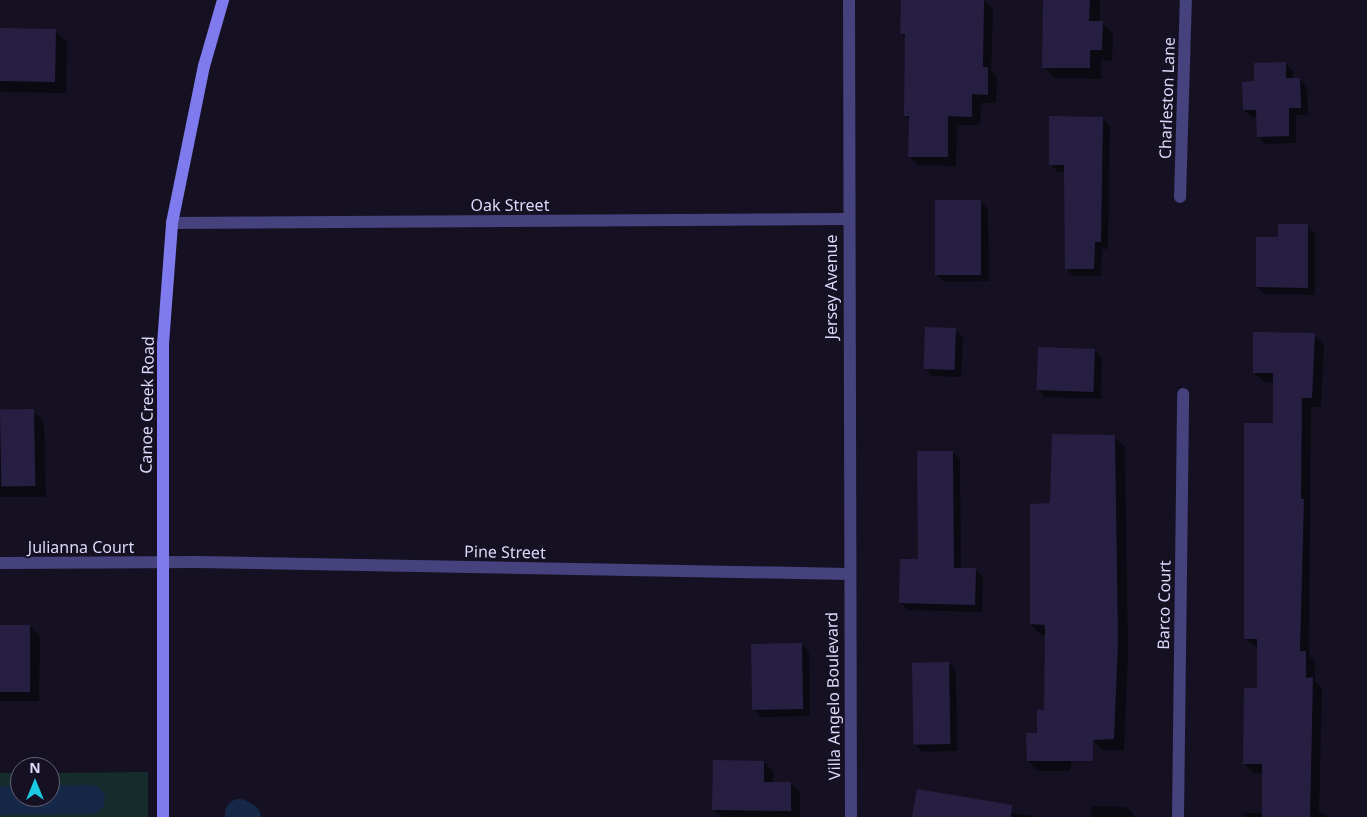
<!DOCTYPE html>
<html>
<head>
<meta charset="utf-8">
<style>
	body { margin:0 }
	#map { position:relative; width:1367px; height:817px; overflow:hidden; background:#151123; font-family:"Noto Sans",sans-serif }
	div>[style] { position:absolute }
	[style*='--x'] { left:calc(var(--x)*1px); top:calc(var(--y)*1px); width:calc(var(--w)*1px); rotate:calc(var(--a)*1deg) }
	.green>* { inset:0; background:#152c2c }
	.shadow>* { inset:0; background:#0007 }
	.canal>* { height:29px; margin:-14.5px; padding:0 14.5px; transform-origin:14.5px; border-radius:14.5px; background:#162848 }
	.building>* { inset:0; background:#271f42; transform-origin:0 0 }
	.minor>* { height:12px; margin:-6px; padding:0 6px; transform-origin:6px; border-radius:6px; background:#45427d }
	.secondary>* { height:12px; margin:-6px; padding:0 6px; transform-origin:6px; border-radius:6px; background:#807aef }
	span { translate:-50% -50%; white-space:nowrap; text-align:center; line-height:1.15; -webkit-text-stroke:4px #151123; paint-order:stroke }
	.street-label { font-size:16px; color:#ddd8fa }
	.north { position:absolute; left:10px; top:757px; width:50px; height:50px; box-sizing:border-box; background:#151123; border:1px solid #656179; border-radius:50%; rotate:0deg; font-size:14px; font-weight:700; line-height:20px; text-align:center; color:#ddd8fa }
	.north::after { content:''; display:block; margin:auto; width:18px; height:22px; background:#1bcbe4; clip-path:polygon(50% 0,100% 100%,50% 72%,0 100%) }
</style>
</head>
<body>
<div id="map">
	<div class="green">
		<i style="clip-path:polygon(148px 772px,148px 817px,0 817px,0 773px,20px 773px,20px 797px,50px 797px,50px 773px)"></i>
	</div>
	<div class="shadow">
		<i style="clip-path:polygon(902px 0,984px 0,993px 9px,991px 71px,997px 77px,996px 103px,981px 103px,980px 125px,957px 125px,956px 166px,918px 165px,909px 156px,910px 120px,905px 115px,906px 38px,901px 33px)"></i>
		<i style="clip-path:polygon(1045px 0,1100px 0,1100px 22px,1113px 33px,1112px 61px,1101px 60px,1101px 79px,1055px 78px,1044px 67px)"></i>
		<i style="clip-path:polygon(0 29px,55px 31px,67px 42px,66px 93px,0 92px)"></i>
		<i style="clip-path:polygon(1286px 63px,1293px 71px,1293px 79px,1300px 79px,1307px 87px,1308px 115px,1296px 115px,1296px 143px,1266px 144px,1258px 137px,1258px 117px,1251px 117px,1244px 109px,1256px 82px)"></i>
		<i style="clip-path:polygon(1103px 119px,1110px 126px,1108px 249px,1102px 249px,1101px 276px,1073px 276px,1066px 268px,1065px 172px,1058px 172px,1050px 164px)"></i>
		<i style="clip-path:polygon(981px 201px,988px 209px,989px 281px,944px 282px,937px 274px)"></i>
		<i style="clip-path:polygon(1308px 226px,1315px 233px,1315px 295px,1265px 294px,1257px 287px,1279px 238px)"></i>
		<i style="clip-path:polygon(955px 330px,963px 337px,961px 377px,932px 376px,925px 368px)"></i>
		<i style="clip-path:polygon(1314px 335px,1324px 344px,1321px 407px,1311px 407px,1309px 656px,1315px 662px,1315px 681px,1322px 688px,1319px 812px,1328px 817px,1244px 817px,1244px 813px,1263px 813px,1263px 773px,1254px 773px,1244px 764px,1259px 690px,1258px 648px,1245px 639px,1275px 425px,1275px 382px,1264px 382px,1254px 373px)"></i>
		<i style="clip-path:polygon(1095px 350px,1102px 358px,1101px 399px,1045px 397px,1038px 389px)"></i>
		<i style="clip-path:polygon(0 411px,33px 411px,44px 422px,46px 497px,0 497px)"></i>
		<i style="clip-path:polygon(1114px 437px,1125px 447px,1128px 653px,1124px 750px,1103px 750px,1092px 739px,1081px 701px,1070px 771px,1038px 771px,1028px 761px,1045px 711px,1046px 635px,1041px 635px,1031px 624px,1052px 504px)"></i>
		<i style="clip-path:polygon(953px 452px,960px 459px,961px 569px,976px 570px,983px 577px,982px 612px,908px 610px,901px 603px,919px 561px)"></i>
		<i style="clip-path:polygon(0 626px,30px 626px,40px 636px,39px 701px,0 701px)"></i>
		<i style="clip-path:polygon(802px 644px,809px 652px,810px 716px,761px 717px,753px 709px)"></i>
		<i style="clip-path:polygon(949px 663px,956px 671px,957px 751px,922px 752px,915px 744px)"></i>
		<i style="clip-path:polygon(764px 762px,773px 771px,773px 783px,790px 783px,800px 792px,800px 817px,721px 817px,714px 809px)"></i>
		<i style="clip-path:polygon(1091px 806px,1127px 807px,1135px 817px,1091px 817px)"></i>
		<i style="clip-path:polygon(989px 809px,1038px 817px,913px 817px)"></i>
	</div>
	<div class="canal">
		<i style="--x:0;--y:800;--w:90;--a:-0.6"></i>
		<i style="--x:239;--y:813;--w:8;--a:30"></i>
	</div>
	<div class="building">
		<i style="clip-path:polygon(901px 0,984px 0,983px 67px,988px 67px,988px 95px,972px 94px,972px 117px,948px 116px,948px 157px,908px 157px,909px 116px,904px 116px,905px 34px,900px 34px)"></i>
		<i style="clip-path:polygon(1043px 0,1090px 0,1089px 21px,1103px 21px,1102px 50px,1090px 50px,1090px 68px,1042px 68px)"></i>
		<i style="left:0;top:28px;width:56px;height:53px;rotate:1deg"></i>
		<i style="clip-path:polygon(1286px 62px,1286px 78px,1300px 78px,1301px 108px,1289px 108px,1289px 136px,1257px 137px,1256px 110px,1243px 110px,1242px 82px,1254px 81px,1254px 63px)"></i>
		<i style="clip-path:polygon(1049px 116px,1103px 117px,1101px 242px,1095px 242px,1094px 269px,1065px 269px,1064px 165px,1049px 165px)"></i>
		<i style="left:935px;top:200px;width:46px;height:75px"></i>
		<i style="clip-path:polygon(1278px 224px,1308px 224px,1308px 288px,1256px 287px,1256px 237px,1278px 237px)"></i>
		<i style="left:925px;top:327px;width:31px;height:42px;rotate:2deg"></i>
		<i style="clip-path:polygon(1253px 332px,1315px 333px,1312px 398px,1302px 398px,1301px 499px,1304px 499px,1300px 651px,1306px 651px,1306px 678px,1313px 677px,1310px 817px,1262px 817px,1262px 764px,1243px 764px,1244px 688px,1257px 688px,1257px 639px,1244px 639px,1244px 423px,1273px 423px,1273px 373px,1253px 373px)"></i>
		<i style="left:1038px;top:347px;width:57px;height:43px;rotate:2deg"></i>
		<i style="left:34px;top:409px;width:77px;height:34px;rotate:89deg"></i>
		<i style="clip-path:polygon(1052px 434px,1115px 435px,1118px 642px,1114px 739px,1093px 740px,1093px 761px,1027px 761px,1026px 733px,1037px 733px,1037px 710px,1044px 710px,1045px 625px,1030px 624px,1030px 504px,1050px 503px)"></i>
		<i style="clip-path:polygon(917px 451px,953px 451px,954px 568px,976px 568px,975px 605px,899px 603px,900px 559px,918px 559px)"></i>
		<i style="left:0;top:625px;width:30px;height:67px"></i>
		<i style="left:802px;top:643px;width:66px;height:51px;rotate:89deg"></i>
		<i style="left:949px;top:662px;width:82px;height:37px;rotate:89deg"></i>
		<i style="clip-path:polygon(713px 760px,764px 761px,764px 782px,791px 782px,791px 811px,712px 810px)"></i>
		<i style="clip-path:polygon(917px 789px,1012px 805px,1011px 817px,912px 817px)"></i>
	</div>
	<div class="minor">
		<i style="--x:849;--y:0;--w:817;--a:89.86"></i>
		<i style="--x:1180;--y:197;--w:197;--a:-88.3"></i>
		<i style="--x:172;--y:223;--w:675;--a:-0.34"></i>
		<i style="--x:0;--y:563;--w:197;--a:-0.3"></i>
		<i style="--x:197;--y:562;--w:652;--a:1.05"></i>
		<i style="--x:1178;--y:817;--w:423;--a:-89.3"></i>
	</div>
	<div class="secondary">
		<i style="--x:163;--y:817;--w:473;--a:-90"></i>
		<i style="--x:163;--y:344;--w:121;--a:-85.7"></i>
		<i style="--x:172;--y:223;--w:160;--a:-78.5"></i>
		<i style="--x:204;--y:66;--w:69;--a:-73.9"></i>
	</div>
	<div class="street-label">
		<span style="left:1167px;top:98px;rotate:-88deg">Charleston Lane</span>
		<span style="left:510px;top:205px">Oak Street</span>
		<span style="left:831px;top:287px;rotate:-90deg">Jersey Avenue</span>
		<span style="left:147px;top:405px;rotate:-89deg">Canoe Creek Road</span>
		<span style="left:81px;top:547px">Julianna Court</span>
		<span style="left:505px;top:552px;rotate:1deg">Pine Street</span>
		<span style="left:1164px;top:605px;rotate:-89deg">Barco Court</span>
		<span style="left:833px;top:696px;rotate:-91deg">Villa Angelo Boulevard</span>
	</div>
	<div class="north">N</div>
</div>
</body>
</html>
